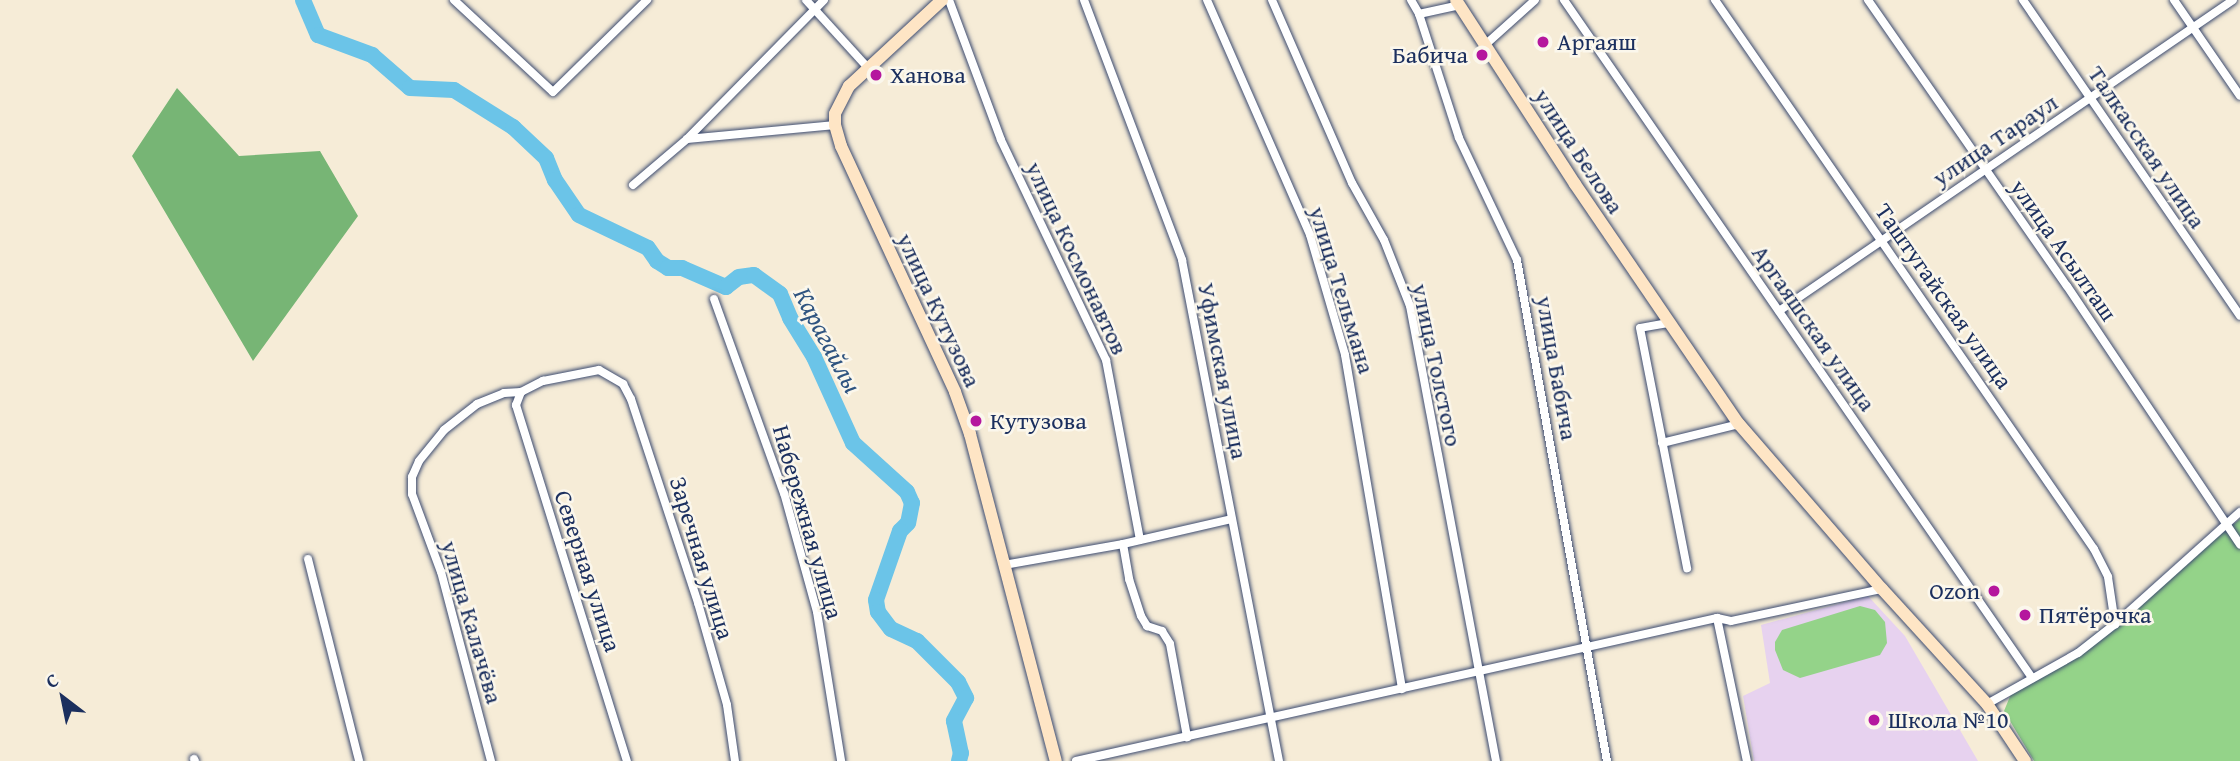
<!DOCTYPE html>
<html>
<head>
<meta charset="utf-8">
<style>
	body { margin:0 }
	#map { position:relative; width:2240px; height:761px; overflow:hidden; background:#f6ecd7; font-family:"Gentium Book Plus",serif }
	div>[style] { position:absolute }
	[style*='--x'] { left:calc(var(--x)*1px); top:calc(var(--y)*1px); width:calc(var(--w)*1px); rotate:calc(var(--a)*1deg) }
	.built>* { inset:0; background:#e7d2ef }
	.green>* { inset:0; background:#94d389 }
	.forest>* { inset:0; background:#77b575 }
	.river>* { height:16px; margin:-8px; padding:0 8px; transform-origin:8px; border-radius:8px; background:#6bc4e8 }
	.roads { filter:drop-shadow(0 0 2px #3c4b70) drop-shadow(0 0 2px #3c4b70) }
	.minor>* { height:8px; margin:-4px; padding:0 4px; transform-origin:4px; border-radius:4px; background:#fff }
	.secondary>* { height:12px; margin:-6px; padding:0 6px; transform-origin:6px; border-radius:6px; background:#fee5c5 }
	.dots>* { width:19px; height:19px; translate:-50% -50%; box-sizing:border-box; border:4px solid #fbf7ec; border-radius:50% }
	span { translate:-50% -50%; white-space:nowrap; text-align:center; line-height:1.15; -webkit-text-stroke:5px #fbf7ec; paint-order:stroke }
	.poi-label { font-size:24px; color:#1b2f5e }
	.left { translate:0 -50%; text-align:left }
	.right { translate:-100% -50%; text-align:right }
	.street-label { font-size:24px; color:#1b2f5e }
	.water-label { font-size:26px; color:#2f5480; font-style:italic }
	.north { position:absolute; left:28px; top:663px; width:70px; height:70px; -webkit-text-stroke:5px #fbf7ec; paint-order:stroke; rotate:328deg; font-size:19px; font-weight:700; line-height:28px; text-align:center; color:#1b2f5e }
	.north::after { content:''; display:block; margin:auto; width:24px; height:32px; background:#1b2f5e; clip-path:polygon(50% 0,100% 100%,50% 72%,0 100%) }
</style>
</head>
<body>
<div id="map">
	<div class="built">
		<i style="clip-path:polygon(1868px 596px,1905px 636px,1978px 761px,1754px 761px,1743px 696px,1770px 683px,1761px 625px)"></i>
	</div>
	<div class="green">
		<i style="clip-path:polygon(2240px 519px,2240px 761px,2034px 761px,2004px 711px,2011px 694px,2079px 647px)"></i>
		<i style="clip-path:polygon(1860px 606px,1875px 610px,1885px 622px,1887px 643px,1880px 655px,1800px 678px,1783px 670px,1775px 650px,1775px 642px,1782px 630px)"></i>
	</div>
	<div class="forest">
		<i style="clip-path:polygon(177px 88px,239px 156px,320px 151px,358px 216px,253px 361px,132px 156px)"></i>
	</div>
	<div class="river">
		<i style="--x:303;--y:0;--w:38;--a:67"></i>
		<i style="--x:318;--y:35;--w:58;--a:20.3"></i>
		<i style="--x:372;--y:55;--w:50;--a:41"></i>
		<i style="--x:410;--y:88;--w:44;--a:2.6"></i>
		<i style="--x:454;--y:90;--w:70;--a:32.1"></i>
		<i style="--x:513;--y:127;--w:45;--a:43.2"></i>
		<i style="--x:546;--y:158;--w:24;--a:68"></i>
		<i style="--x:555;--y:180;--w:42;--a:55.6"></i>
		<i style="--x:579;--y:215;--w:76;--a:25.6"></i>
		<i style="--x:648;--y:248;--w:16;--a:55"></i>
		<i style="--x:657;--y:261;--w:13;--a:32"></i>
		<i style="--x:668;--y:268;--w:14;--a:0"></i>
		<i style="--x:682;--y:268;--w:48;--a:23.4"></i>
		<i style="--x:726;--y:287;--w:16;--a:-38"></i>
		<i style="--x:739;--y:277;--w:15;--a:-8"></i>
		<i style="--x:754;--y:275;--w:32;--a:36"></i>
		<i style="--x:780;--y:294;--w:26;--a:67"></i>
		<i style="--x:790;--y:318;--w:46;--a:58.4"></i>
		<i style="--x:814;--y:357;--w:94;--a:65.6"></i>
		<i style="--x:853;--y:443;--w:73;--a:42.2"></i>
		<i style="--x:907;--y:492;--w:12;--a:66"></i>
		<i style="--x:912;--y:503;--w:20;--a:101"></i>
		<i style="--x:908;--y:523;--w:11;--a:135"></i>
		<i style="--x:900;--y:531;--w:73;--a:109.2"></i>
		<i style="--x:876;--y:600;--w:12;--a:81"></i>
		<i style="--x:878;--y:612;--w:21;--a:53"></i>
		<i style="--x:891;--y:629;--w:29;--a:25"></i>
		<i style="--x:917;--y:641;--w:58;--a:45"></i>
		<i style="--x:958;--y:682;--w:18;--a:63"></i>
		<i style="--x:966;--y:698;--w:26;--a:118"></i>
		<i style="--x:954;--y:721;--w:33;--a:78"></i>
		<i style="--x:961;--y:753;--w:8;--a:104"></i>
	</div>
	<div class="roads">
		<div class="minor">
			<i style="--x:454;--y:0;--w:135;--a:42.9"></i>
			<i style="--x:553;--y:92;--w:132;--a:-44.4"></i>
			<i style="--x:806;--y:0;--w:92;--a:47.6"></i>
			<i style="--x:949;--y:0;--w:149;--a:69.6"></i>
			<i style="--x:1001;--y:140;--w:244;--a:64.5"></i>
			<i style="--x:1106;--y:360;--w:183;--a:79.3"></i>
			<i style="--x:1084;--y:0;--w:278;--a:69.3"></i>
			<i style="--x:1182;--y:260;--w:510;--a:79.04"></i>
			<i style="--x:1207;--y:0;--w:257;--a:66.3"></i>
			<i style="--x:1310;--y:235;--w:125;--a:73.7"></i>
			<i style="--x:1345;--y:355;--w:339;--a:80.3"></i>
			<i style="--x:1272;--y:0;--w:200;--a:66.4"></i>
			<i style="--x:1352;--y:183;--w:65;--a:60.7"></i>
			<i style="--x:1384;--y:240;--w:71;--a:68.5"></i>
			<i style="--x:1410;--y:306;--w:463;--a:79.3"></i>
			<i style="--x:1411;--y:0;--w:16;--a:60"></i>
			<i style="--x:1419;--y:14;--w:130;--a:72.1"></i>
			<i style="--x:1459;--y:138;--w:135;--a:64.6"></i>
			<i style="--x:1517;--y:260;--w:509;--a:79.82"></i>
			<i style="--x:1564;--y:0;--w:824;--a:55.38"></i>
			<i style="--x:1715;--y:0;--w:667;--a:55.38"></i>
			<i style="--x:2094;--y:549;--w:31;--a:63"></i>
			<i style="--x:2108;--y:577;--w:48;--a:81.5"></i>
			<i style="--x:1868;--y:0;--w:348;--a:55.2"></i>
			<i style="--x:2067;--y:286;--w:311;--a:56.2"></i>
			<i style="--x:2023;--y:0;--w:383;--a:55.5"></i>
			<i style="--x:2174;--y:0;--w:116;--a:55.5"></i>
			<i style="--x:1419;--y:14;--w:42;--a:-12.4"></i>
			<i style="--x:1485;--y:45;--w:67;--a:-42"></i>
			<i style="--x:687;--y:139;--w:149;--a:-5.4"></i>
			<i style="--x:633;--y:185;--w:71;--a:-40.4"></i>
			<i style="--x:687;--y:139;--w:195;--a:-45.4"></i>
			<i style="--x:714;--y:299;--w:206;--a:70.2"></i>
			<i style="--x:784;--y:493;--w:123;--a:74.5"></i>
			<i style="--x:817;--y:612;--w:151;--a:80.8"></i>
			<i style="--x:1779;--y:311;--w:550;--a:-34.41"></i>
			<i style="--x:1668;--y:323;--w:28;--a:170"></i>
			<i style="--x:1640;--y:328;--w:245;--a:78.9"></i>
			<i style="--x:521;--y:392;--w:14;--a:111"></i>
			<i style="--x:516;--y:405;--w:373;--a:72.7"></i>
			<i style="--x:1662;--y:443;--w:79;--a:-13.9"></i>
			<i style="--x:1123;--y:544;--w:36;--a:80"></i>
			<i style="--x:1129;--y:579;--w:39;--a:72"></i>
			<i style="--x:1141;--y:616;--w:12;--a:59"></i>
			<i style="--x:1147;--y:626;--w:16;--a:18"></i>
			<i style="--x:1162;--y:631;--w:15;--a:58"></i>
			<i style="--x:1170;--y:644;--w:95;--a:79.6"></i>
			<i style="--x:308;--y:559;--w:208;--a:75.8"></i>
			<i style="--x:1004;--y:565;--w:121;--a:-10"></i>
			<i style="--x:1123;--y:544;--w:111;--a:-13"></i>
			<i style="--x:1717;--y:618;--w:146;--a:78.2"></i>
			<i style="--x:1987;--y:704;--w:104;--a:-29.3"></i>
			<i style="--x:2078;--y:653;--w:47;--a:-38.1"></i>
			<i style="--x:2115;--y:624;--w:168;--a:-41.9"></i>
			<i style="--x:194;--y:759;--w:2;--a:63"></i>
			<i style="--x:491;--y:761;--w:196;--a:-104.8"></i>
			<i style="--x:441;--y:572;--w:83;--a:-110.4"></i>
			<i style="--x:412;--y:494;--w:17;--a:-90"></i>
			<i style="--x:412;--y:477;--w:17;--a:-66"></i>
			<i style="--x:419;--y:461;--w:40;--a:-51"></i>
			<i style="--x:444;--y:430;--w:42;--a:-38.2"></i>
			<i style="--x:477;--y:404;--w:29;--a:-22"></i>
			<i style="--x:504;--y:393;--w:17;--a:-3"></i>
			<i style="--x:521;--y:392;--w:25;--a:-27"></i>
			<i style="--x:543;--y:381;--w:57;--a:-11.1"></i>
			<i style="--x:599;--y:370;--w:28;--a:30"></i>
			<i style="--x:623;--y:384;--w:17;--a:62"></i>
			<i style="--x:631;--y:399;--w:215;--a:71.8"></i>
			<i style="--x:698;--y:603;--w:106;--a:74.1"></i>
			<i style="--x:727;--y:705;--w:57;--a:81.9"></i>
			<i style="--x:1076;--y:761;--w:657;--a:-12.58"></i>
			<i style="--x:1717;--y:618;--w:14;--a:12"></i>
			<i style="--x:1731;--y:621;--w:154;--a:-12"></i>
		</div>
		<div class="secondary">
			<i style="--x:942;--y:0;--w:127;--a:137.2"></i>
			<i style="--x:849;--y:86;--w:31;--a:117"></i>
			<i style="--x:835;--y:114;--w:11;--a:90"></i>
			<i style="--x:835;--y:125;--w:22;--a:74"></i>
			<i style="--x:841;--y:146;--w:271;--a:65.1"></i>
			<i style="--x:955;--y:392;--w:45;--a:70.3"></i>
			<i style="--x:970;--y:434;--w:338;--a:75.3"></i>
			<i style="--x:1456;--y:0;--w:219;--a:57.1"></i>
			<i style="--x:1575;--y:184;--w:291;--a:55.7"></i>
			<i style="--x:1739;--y:424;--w:218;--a:49.1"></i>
			<i style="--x:1882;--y:589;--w:156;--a:47.6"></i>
			<i style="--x:1987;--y:704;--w:69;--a:56.3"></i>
		</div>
	</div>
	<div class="dots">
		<i style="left:1543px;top:42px;background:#b5179e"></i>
		<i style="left:1482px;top:55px;background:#b5179e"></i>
		<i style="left:876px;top:75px;background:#b5179e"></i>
		<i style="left:976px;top:421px;background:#b5179e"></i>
		<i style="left:1994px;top:591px;background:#b5179e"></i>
		<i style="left:2025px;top:615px;background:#b5179e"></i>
		<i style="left:1874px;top:720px;background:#b5179e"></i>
	</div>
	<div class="poi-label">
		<span class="left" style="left:1557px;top:42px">Аргаяш</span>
		<span class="right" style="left:1468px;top:55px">Бабича</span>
		<span class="left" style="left:890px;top:75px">Ханова</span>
		<span class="left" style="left:990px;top:421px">Кутузова</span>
		<span class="right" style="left:1980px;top:591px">Ozon</span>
		<span class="left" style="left:2039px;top:615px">Пятёрочка</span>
		<span class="left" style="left:1888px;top:720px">Школа №10</span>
	</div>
	<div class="street-label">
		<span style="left:1995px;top:140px;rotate:-34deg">улица Тараул</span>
		<span style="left:2147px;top:147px;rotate:56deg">Талкасская улица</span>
		<span style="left:1579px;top:151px;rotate:57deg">улица Белова</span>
		<span style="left:2064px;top:250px;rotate:55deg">улица Асылташ</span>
		<span style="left:1077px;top:258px;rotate:65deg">улица Космонавтов</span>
		<span style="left:1342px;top:290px;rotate:73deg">улица Тельмана</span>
		<span style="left:1944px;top:296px;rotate:55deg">Таштугайская улица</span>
		<span style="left:939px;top:310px;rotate:65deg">улица Кутузова</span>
		<span style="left:1814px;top:328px;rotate:55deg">Аргаяшская улица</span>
		<span style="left:1437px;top:365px;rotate:78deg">улица Толстого</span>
		<span style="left:1557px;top:368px;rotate:80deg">улица Бабича</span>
		<span style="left:1223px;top:371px;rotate:79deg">Уфимская улица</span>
		<span style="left:808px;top:522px;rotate:74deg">Набережная улица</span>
		<span style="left:702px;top:558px;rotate:73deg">Заречная улица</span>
		<span style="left:588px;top:571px;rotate:72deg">Северная улица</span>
		<span style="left:472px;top:622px;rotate:74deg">улица Калачёва</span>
	</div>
	<div class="water-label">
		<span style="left:828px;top:340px;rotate:62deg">Карагайлы</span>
	</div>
	<div class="north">С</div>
</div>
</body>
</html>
